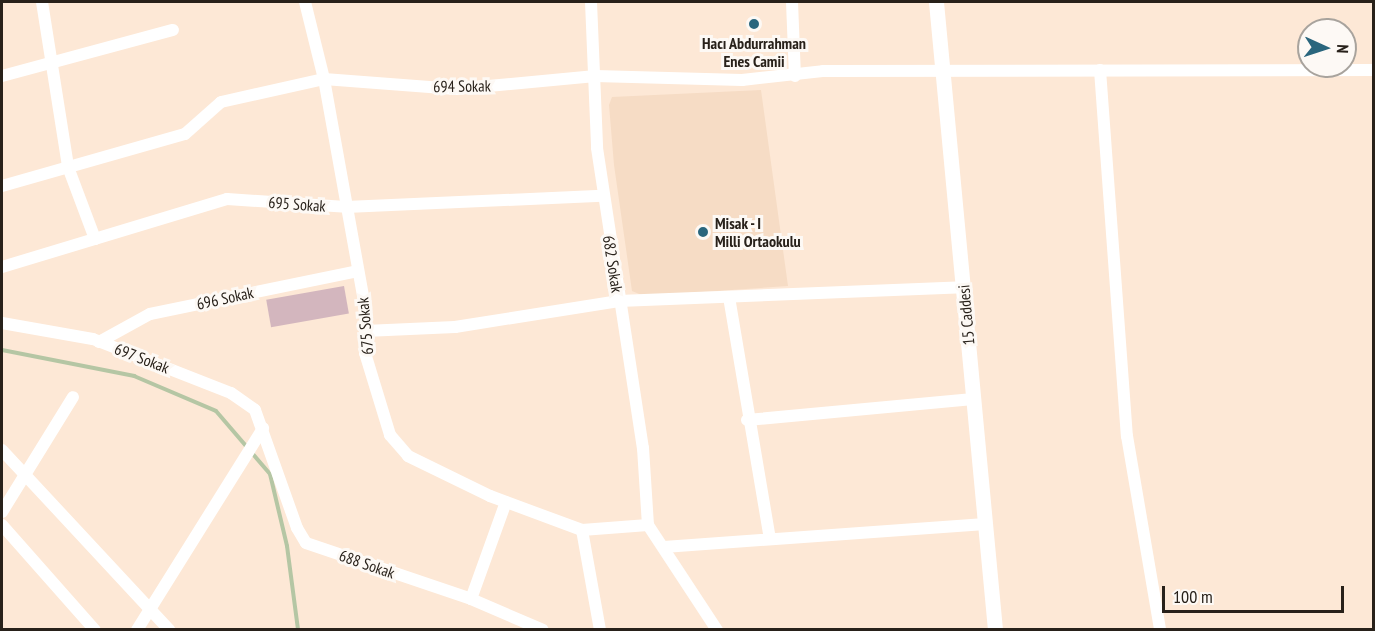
<!DOCTYPE html>
<html>
<head>
<meta charset="utf-8">
<style>
	body { margin:0 }
	#map { position:relative; width:1375px; height:631px; overflow:hidden; background:#fde8d6; font-family:"PT Sans Narrow",sans-serif }
	div>[style] { position:absolute }
	[style*='--x'] { left:calc(var(--x)*1px); top:calc(var(--y)*1px); width:calc(var(--w)*1px); rotate:calc(var(--a)*1deg) }
	.built>* { inset:0; background:#f6dcc5 }
	.green>* { inset:0; background:#d3b6be; transform-origin:0 0 }
	.stream>* { height:4px; margin:-2px; padding:0 2px; transform-origin:2px; border-radius:2px; background:#b5c6a4 }
	.minor>* { height:12px; margin:-6px; padding:0 6px; transform-origin:6px; border-radius:6px; background:#fff }
	.tertiary>* { height:15px; margin:-7.5px; padding:0 7.5px; transform-origin:7.5px; border-radius:7.5px; background:#fff }
	.dots>* { width:16px; height:16px; translate:-50% -50%; box-sizing:border-box; border:3px solid #fdf9f5; border-radius:50% }
	span { translate:-50% -50%; white-space:nowrap; text-align:center; line-height:1.15; -webkit-text-stroke:6px #fdf9f5; paint-order:stroke }
	.poi-label { font-size:16px; color:#28211a; font-weight:700 }
	.left { translate:0 -50%; text-align:left }
	.street-label { font-size:16px; color:#28211a }
	.frame { position:absolute; inset:0; border:3px solid #28211a; pointer-events:none }
	.north { position:absolute; left:1297px; top:18px; width:60px; height:60px; box-sizing:border-box; background:#fdf9f5; border:2px solid #a8a39d; border-radius:50%; rotate:93deg; font-size:16px; font-weight:700; line-height:24px; text-align:center; color:#28211a }
	.north::after { content:''; display:block; margin:auto; width:21px; height:27px; background:#2a667d; clip-path:polygon(50% 0,100% 100%,50% 72%,0 100%) }
	.scale { position:absolute; left:1162px; top:586px; width:182px; height:27px; box-sizing:border-box; border:3px solid #28211a; border-top:0; padding-left:8px; font-size:18px; line-height:21px; white-space:nowrap; color:#28211a; -webkit-text-stroke:4px #fdf9f5; paint-order:stroke }
</style>
</head>
<body>
<div id="map">
	<div class="built">
		<i style="clip-path:polygon(761px 90px,788px 286px,644px 296px,632px 291px,614px 165px,609px 105px,612px 97px)"></i>
	</div>
	<div class="green">
		<i style="left:344px;top:286px;width:28px;height:79px;rotate:80deg"></i>
	</div>
	<div class="stream">
		<i style="--x:2;--y:350;--w:135;--a:11.1"></i>
		<i style="--x:134;--y:376;--w:89;--a:23.1"></i>
		<i style="--x:216;--y:411;--w:83;--a:49.4"></i>
		<i style="--x:270;--y:474;--w:74;--a:76.7"></i>
		<i style="--x:287;--y:546;--w:85;--a:82.5"></i>
	</div>
	<div class="minor">
		<i style="--x:42;--y:2;--w:167;--a:81"></i>
		<i style="--x:68;--y:167;--w:77;--a:69.4"></i>
		<i style="--x:305;--y:2;--w:79;--a:76.1"></i>
		<i style="--x:324;--y:79;--w:237;--a:79.8"></i>
		<i style="--x:366;--y:312;--w:41;--a:91.4"></i>
		<i style="--x:365;--y:353;--w:86;--a:73"></i>
		<i style="--x:390;--y:435;--w:28;--a:49"></i>
		<i style="--x:408;--y:456;--w:91;--a:26"></i>
		<i style="--x:490;--y:496;--w:98;--a:20.3"></i>
		<i style="--x:582;--y:530;--w:66;--a:-4.3"></i>
		<i style="--x:591;--y:2;--w:146;--a:87.6"></i>
		<i style="--x:597;--y:148;--w:304;--a:81.3"></i>
		<i style="--x:643;--y:448;--w:77;--a:86.3"></i>
		<i style="--x:792;--y:2;--w:74;--a:87.7"></i>
		<i style="--x:1100;--y:70;--w:367;--a:85.8"></i>
		<i style="--x:1127;--y:436;--w:197;--a:80.3"></i>
		<i style="--x:2;--y:76;--w:177;--a:-15.1"></i>
		<i style="--x:2;--y:186;--w:190;--a:-15.9"></i>
		<i style="--x:185;--y:134;--w:48;--a:-41.6"></i>
		<i style="--x:221;--y:102;--w:106;--a:-12.6"></i>
		<i style="--x:324;--y:79;--w:132;--a:4.3"></i>
		<i style="--x:456;--y:89;--w:140;--a:-5.3"></i>
		<i style="--x:595;--y:76;--w:147;--a:1.6"></i>
		<i style="--x:742;--y:80;--w:81;--a:-6.3"></i>
		<i style="--x:823;--y:71;--w:551;--a:-0.1"></i>
		<i style="--x:2;--y:267;--w:235;--a:-16.8"></i>
		<i style="--x:227;--y:199;--w:119;--a:3.8"></i>
		<i style="--x:346;--y:207;--w:256;--a:-2.5"></i>
		<i style="--x:729;--y:297;--w:245;--a:80.4"></i>
		<i style="--x:2;--y:323;--w:92;--a:10"></i>
		<i style="--x:93;--y:339;--w:148;--a:21.4"></i>
		<i style="--x:231;--y:393;--w:29;--a:35"></i>
		<i style="--x:255;--y:410;--w:125;--a:70.4"></i>
		<i style="--x:297;--y:528;--w:17;--a:59"></i>
		<i style="--x:306;--y:543;--w:174;--a:18.7"></i>
		<i style="--x:471;--y:599;--w:78;--a:23.3"></i>
		<i style="--x:365;--y:331;--w:90;--a:-2.5"></i>
		<i style="--x:455;--y:327;--w:166;--a:-9"></i>
		<i style="--x:619;--y:301;--w:344;--a:-2.3"></i>
		<i style="--x:99;--y:342;--w:58;--a:-28.8"></i>
		<i style="--x:150;--y:314;--w:212;--a:-11.7"></i>
		<i style="--x:747;--y:420;--w:227;--a:-5.3"></i>
		<i style="--x:2;--y:450;--w:246;--a:47.1"></i>
		<i style="--x:2;--y:512;--w:135;--a:-58.3"></i>
		<i style="--x:2;--y:525;--w:140;--a:48.5"></i>
		<i style="--x:648;--y:525;--w:126;--a:56.7"></i>
		<i style="--x:582;--y:530;--w:102;--a:79.8"></i>
		<i style="--x:664;--y:547;--w:322;--a:-4.1"></i>
		<i style="--x:471;--y:599;--w:103;--a:-70.2"></i>
		<i style="--x:137;--y:630;--w:238;--a:-58"></i>
	</div>
	<div class="tertiary">
		<i style="--x:936;--y:2;--w:631;--a:84.63"></i>
	</div>
	<div class="dots">
		<i style="left:754px;top:24px;background:#2a667d"></i>
		<i style="left:703px;top:232px;background:#2a667d"></i>
	</div>
	<div class="poi-label">
		<span style="left:754px;top:52px">Hacı Abdurrahman<br>Enes Camii</span>
		<span class="left" style="left:715px;top:232px">Misak - I<br>Milli Ortaokulu</span>
	</div>
	<div class="street-label">
		<span style="left:462px;top:86px;rotate:-1deg">694 Sokak</span>
		<span style="left:297px;top:204px;rotate:4deg">695 Sokak</span>
		<span style="left:613px;top:264px;rotate:81deg">682 Sokak</span>
		<span style="left:225px;top:298px;rotate:-12deg">696 Sokak</span>
		<span style="left:966px;top:315px;rotate:-95deg">15 Caddesi</span>
		<span style="left:365px;top:326px;rotate:-95deg">675 Sokak</span>
		<span style="left:142px;top:358px;rotate:21deg">697 Sokak</span>
		<span style="left:367px;top:564px;rotate:19deg">688 Sokak</span>
	</div>
	<div class="frame"></div>
	<div class="north">N</div>
	<div class="scale">100 m</div>
</div>
</body>
</html>
